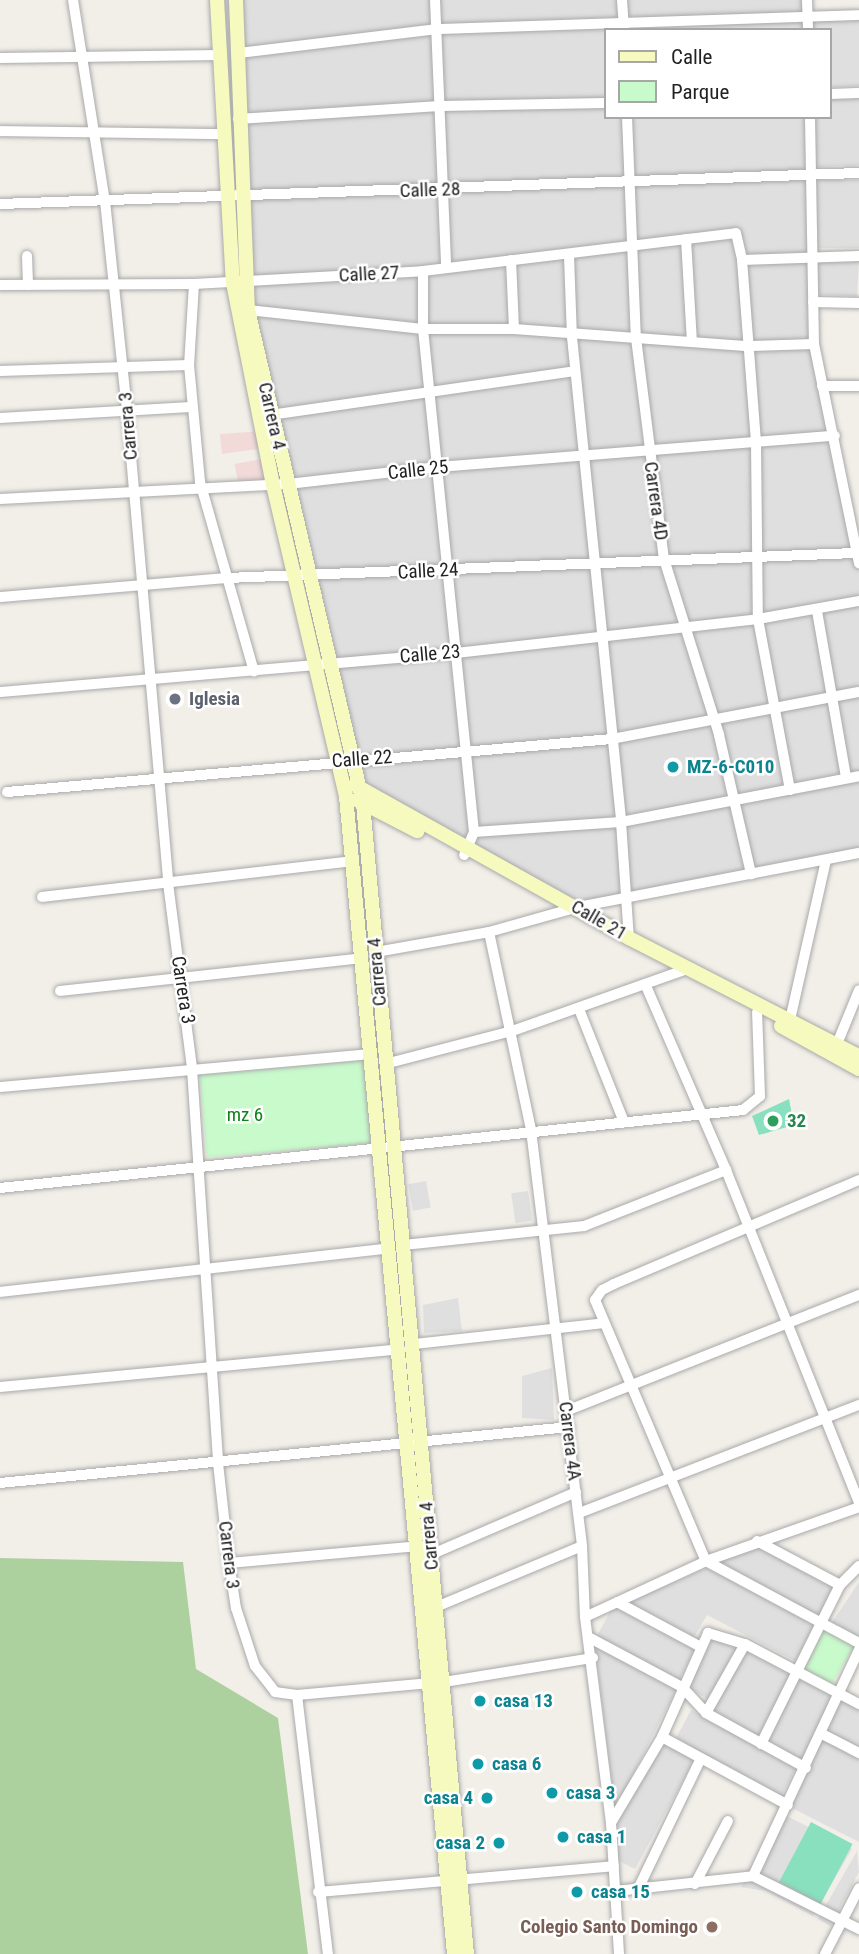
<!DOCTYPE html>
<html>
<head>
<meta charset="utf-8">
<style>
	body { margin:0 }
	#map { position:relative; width:859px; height:1954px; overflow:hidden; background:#f2efe9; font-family:"Roboto Condensed",sans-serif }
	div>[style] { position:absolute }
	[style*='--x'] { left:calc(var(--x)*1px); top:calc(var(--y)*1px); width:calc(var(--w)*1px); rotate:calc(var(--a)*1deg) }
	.residential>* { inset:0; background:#e0dfdf; transform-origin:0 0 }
	.commercial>* { inset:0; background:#f2dad9; transform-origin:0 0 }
	.forest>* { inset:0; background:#add19e }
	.park>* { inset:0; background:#c8facc; transform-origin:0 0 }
	.pitch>* { inset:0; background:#88e0be; transform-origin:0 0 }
	.roads { filter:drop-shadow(0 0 2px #a9a9a9) drop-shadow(0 0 2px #a9a9a9) }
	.minor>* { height:10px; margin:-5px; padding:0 5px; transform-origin:5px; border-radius:5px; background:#fff }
	.secondary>* { height:14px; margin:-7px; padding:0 7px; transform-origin:7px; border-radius:7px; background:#f7fabf }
	.dots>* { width:19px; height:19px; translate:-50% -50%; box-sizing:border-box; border:4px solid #fff; border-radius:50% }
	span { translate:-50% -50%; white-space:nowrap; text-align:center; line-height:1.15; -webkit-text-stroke:5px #fff; paint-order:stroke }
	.street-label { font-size:19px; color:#222 }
	.worship-label { font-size:19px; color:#5b616d; font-weight:700 }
	.left { translate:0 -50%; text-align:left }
	.culture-label { font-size:19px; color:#0d838f; font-weight:700 }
	.right { translate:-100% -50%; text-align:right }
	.park-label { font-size:19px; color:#0c8416 }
	.leisure-label { font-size:19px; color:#27864d; font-weight:700 }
	.education-label { font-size:19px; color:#785e54; font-weight:700 }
	.legend { position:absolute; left:604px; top:28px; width:228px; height:91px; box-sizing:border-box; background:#fff; border:2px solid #a7a7a7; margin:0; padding:9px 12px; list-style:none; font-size:21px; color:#222 }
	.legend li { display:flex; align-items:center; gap:14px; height:35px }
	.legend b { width:35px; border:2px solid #a7a7a7 }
</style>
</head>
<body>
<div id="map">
	<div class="residential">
		<i style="clip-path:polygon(225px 0,807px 0,808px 30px,605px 30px,605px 117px,829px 117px,829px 99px,859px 98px,859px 165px,813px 167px,815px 344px,859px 543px,859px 856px,586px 911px,351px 784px,241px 272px)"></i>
		<i style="clip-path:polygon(859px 15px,859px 86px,829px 87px,829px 30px,810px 30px,810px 16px)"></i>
		<i style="left:859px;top:180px;width:68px;height:46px;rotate:90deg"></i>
		<i style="left:815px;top:258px;width:44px;height:36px;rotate:3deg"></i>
		<i style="left:426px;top:1181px;width:27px;height:18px;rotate:80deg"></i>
		<i style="left:528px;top:1191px;width:30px;height:17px;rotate:82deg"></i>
		<i style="clip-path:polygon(458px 1298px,462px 1331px,424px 1333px,423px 1305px)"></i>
		<i style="clip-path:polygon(552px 1368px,554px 1420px,522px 1418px,522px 1376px)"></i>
		<i style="clip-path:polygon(758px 1546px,835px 1587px,820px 1618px,716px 1562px)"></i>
		<i style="clip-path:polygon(707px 1568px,818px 1627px,801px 1664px,707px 1615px,693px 1639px,625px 1603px)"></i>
		<i style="clip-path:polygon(859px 1582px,859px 1638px,831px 1624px)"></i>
		<i style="left:613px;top:1606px;width:93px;height:36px;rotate:28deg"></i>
		<i style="clip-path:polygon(709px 1638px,739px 1645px,709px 1700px,686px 1686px)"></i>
		<i style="clip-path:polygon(595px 1645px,677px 1688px,615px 1809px)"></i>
		<i style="left:746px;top:1647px;width:55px;height:75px;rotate:29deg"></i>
		<i style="left:800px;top:1676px;width:41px;height:77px;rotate:28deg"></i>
		<i style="clip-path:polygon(841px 1696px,859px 1706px,859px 1752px,825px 1733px)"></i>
		<i style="left:691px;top:1710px;width:120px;height:33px;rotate:28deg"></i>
		<i style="clip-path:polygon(822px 1737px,859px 1757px,859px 1842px,788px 1806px)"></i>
		<i style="clip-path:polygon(661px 1741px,694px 1760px,635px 1869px,617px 1860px,614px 1824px)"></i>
		<i style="clip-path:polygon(779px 1812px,852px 1849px,813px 1916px,766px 1891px,741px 1887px)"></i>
		<i style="clip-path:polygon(857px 1851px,859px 1872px,830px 1926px,818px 1919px)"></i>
	</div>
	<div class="commercial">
		<i style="clip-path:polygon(262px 431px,265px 448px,222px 454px,220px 434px)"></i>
		<i style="left:266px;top:458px;width:21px;height:32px;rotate:79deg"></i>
	</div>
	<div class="forest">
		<i style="clip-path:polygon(0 1558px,183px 1562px,196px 1669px,278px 1718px,308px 1954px,0 1954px)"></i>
	</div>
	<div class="park">
		<i style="left:367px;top:1060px;width:83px;height:168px;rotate:85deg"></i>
		<i style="left:825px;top:1628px;width:34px;height:47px;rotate:30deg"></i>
	</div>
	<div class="pitch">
		<i style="clip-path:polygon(789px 1099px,794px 1125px,759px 1135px,752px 1116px)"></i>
		<i style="left:811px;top:1822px;width:47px;height:68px;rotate:28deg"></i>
	</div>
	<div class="roads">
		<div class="minor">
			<i style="--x:73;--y:0;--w:204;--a:81"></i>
			<i style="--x:105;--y:201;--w:210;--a:84"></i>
			<i style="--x:127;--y:410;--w:475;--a:85"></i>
			<i style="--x:168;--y:883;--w:188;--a:82.6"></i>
			<i style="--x:192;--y:1069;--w:395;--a:86.2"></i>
			<i style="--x:218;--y:1463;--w:101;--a:83.7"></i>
			<i style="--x:229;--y:1563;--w:46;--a:81.2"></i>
			<i style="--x:236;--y:1608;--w:61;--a:71.9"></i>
			<i style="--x:255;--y:1666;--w:33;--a:52"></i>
			<i style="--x:275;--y:1692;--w:22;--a:8"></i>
			<i style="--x:297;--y:1695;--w:261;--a:83.2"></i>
			<i style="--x:435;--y:0;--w:266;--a:87.6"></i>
			<i style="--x:622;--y:0;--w:30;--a:86"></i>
			<i style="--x:807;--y:0;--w:30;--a:88"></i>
			<i style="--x:239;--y:53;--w:200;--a:-6.9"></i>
			<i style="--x:438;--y:29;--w:421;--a:-1.9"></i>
			<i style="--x:0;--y:58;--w:220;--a:-0.8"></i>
			<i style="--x:829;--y:94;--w:30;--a:-2"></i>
			<i style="--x:627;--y:117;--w:221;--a:87.7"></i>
			<i style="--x:636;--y:338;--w:223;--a:82.8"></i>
			<i style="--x:664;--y:559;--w:184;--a:72.6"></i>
			<i style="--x:719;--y:735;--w:143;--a:77"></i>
			<i style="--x:810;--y:117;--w:227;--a:89"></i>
			<i style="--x:814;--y:344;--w:224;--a:78.4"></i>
			<i style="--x:238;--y:119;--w:202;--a:-3.7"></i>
			<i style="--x:440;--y:106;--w:165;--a:-1"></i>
			<i style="--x:0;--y:131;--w:223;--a:0.8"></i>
			<i style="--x:0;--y:204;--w:860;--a:-2.07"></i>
			<i style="--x:686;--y:239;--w:103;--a:86.7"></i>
			<i style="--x:27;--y:256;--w:29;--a:88"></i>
			<i style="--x:569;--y:256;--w:81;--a:87.9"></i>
			<i style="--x:572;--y:337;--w:487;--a:84.2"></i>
			<i style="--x:621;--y:822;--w:116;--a:86.1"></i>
			<i style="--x:511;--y:260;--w:69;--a:87.5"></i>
			<i style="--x:742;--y:260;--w:117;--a:-2"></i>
			<i style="--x:423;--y:271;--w:58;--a:90"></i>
			<i style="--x:423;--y:329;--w:506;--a:84.21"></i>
			<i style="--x:474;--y:832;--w:25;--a:113"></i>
			<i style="--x:194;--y:284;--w:81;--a:93.5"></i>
			<i style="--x:189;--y:365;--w:118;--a:84.6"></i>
			<i style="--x:200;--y:482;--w:197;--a:74.1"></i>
			<i style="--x:0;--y:285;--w:194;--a:-0.3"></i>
			<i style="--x:194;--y:284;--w:229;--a:-3.2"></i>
			<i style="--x:423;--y:271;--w:315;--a:-6.9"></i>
			<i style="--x:736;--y:233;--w:28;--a:77"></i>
			<i style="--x:742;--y:260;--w:183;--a:85.6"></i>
			<i style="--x:756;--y:442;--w:177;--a:89.4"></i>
			<i style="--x:758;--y:619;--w:174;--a:79.4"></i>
			<i style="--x:813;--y:302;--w:46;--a:1.2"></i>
			<i style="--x:248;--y:310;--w:176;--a:6.2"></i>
			<i style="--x:423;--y:329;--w:91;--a:0"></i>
			<i style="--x:514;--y:329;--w:235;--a:4.2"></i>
			<i style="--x:748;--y:346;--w:66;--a:-1.7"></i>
			<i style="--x:0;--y:371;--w:189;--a:-1.8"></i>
			<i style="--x:822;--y:386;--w:37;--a:0"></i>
			<i style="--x:270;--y:415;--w:308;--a:-8.2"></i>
			<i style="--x:0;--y:418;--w:191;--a:-3.3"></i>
			<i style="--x:0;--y:499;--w:288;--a:-3"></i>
			<i style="--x:288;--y:484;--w:150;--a:-6.5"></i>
			<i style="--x:437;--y:467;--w:399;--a:-4.5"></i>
			<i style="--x:0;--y:597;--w:228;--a:-4.8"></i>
			<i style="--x:227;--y:578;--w:629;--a:-2.28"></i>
			<i style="--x:817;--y:611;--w:169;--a:80.1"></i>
			<i style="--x:0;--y:692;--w:458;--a:-4.9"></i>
			<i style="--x:456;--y:653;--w:304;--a:-6.4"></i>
			<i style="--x:758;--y:619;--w:103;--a:-10.1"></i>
			<i style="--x:7;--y:792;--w:607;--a:-5.01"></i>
			<i style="--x:612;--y:739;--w:251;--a:-10.8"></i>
			<i style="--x:474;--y:832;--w:147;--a:-3.9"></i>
			<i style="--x:621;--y:822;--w:242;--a:-10.9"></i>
			<i style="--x:42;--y:897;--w:313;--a:-6.6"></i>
			<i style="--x:489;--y:932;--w:202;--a:78"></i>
			<i style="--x:531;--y:1130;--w:419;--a:83"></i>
			<i style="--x:582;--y:1546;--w:71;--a:87.6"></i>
			<i style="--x:585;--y:1617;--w:208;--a:82.8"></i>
			<i style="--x:611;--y:1823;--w:131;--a:86.5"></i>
			<i style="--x:376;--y:952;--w:115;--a:-10"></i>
			<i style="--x:489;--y:932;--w:92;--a:-15.7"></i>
			<i style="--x:578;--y:907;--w:286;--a:-10.9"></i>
			<i style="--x:646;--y:986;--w:201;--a:66.5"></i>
			<i style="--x:726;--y:1170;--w:358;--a:68.2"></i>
			<i style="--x:60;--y:991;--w:304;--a:-6.2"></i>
			<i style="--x:579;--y:1009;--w:122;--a:68.3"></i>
			<i style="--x:790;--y:1020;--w:164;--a:-77.3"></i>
			<i style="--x:837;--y:1044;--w:58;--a:-67.8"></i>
			<i style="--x:385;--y:1064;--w:131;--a:-14.6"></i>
			<i style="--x:512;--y:1031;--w:186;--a:-19.5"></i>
			<i style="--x:0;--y:1087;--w:373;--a:-5.1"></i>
			<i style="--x:859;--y:1180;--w:266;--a:157"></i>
			<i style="--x:614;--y:1284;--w:13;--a:153"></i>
			<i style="--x:602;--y:1290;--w:12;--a:125"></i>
			<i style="--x:595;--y:1300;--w:284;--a:67"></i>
			<i style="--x:706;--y:1561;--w:174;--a:28.2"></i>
			<i style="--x:0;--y:1188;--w:747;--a:-5.99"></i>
			<i style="--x:743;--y:1110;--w:22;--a:-39"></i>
			<i style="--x:760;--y:1096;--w:84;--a:-92"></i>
			<i style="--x:404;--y:1245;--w:181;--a:-6"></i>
			<i style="--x:584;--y:1226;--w:153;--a:-21.5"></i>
			<i style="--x:0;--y:1292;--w:392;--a:-6.4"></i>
			<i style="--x:415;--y:1344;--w:190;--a:-6.3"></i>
			<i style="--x:0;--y:1387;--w:402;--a:-5.4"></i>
			<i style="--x:566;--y:1411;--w:315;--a:-21.6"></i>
			<i style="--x:0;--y:1483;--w:572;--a:-5.62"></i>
			<i style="--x:579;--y:1513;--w:300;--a:-21.1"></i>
			<i style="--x:757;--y:1541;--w:94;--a:27.9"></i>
			<i style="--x:430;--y:1555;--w:159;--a:-23.3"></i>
			<i style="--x:229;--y:1563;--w:190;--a:-5.1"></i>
			<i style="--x:617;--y:1602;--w:95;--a:28.2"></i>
			<i style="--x:436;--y:1607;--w:158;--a:-22.7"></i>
			<i style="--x:585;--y:1617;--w:133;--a:-24.8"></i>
			<i style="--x:706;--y:1561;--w:162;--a:-19.4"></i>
			<i style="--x:590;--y:1638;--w:104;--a:28"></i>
			<i style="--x:682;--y:1687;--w:35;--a:47"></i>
			<i style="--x:706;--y:1713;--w:114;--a:28.8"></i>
			<i style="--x:297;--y:1695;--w:148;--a:-5.1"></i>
			<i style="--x:444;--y:1682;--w:151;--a:-9.2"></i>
			<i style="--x:706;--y:1713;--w:79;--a:-60.5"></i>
			<i style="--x:822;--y:1734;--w:42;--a:27.2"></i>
			<i style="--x:662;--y:1737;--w:143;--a:28.4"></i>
			<i style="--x:761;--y:1744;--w:178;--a:-63.6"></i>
			<i style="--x:840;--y:1585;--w:27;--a:-45"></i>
			<i style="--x:611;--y:1823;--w:100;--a:-59.3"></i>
			<i style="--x:662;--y:1737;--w:114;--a:-66.1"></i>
			<i style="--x:708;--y:1633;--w:39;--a:17"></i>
			<i style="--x:745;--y:1644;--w:129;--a:27.8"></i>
			<i style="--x:753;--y:1876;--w:250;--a:-64.9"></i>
			<i style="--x:695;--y:1884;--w:71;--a:-62.4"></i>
			<i style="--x:638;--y:1889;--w:145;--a:-64.3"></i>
			<i style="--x:616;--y:1891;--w:138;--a:-6.2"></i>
			<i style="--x:753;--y:1876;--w:119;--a:26.6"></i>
			<i style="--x:318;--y:1892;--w:297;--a:-5"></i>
			<i style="--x:825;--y:1954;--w:74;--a:-62.7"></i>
		</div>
		<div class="secondary">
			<i style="--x:217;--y:0;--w:283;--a:86.8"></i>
			<i style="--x:233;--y:283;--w:206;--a:78.8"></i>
			<i style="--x:273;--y:485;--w:319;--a:76.8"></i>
			<i style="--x:346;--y:796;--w:1163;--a:84.67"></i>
			<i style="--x:236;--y:0;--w:310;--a:87.8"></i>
			<i style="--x:248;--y:310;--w:506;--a:76.87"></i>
			<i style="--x:363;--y:803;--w:1156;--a:84.84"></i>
			<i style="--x:355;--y:785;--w:314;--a:29.2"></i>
			<i style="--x:629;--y:938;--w:259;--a:27.2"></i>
			<i style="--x:357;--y:800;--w:68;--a:27.3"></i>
			<i style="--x:781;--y:1026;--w:89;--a:28.9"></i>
		</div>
	</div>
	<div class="dots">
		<i style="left:175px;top:699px;background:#6b7280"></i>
		<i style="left:673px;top:767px;background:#0f9aa8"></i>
		<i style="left:773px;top:1121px;background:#2e9e5b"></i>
		<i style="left:480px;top:1701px;background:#0f9aa8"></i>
		<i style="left:478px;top:1764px;background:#0f9aa8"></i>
		<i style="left:552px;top:1793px;background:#0f9aa8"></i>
		<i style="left:487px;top:1798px;background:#0f9aa8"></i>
		<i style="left:563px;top:1837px;background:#0f9aa8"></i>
		<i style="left:499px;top:1843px;background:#0f9aa8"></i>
		<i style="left:577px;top:1892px;background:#0f9aa8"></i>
		<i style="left:712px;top:1927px;background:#8d6e63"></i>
	</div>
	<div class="street-label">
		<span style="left:430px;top:190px;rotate:-2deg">Calle 28</span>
		<span style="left:369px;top:274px;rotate:-3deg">Calle 27</span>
		<span style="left:272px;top:416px;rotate:77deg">Carrera 4</span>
		<span style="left:128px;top:426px;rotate:-95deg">Carrera 3</span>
		<span style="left:418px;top:470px;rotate:-6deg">Calle 25</span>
		<span style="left:656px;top:501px;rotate:82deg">Carrera 4D</span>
		<span style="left:428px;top:571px;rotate:-3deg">Calle 24</span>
		<span style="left:430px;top:654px;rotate:-5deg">Calle 23</span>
		<span style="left:362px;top:759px;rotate:-4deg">Calle 22</span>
		<span style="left:599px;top:920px;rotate:30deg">Calle 21</span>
		<span style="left:377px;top:972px;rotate:-95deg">Carrera 4</span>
		<span style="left:183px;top:990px;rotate:81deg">Carrera 3</span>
		<span style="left:570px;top:1441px;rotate:83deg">Carrera 4A</span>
		<span style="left:429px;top:1536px;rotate:-95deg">Carrera 4</span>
		<span style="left:229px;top:1555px;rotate:83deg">Carrera 3</span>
	</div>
	<div class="worship-label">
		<span class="left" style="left:189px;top:699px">Iglesia</span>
	</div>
	<div class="culture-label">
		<span class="left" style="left:687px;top:767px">MZ-6-C010</span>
		<span class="left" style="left:494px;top:1701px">casa 13</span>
		<span class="left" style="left:492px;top:1764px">casa 6</span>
		<span class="left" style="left:566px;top:1793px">casa 3</span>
		<span class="right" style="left:473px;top:1798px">casa 4</span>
		<span class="left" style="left:577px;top:1837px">casa 1</span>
		<span class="right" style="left:485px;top:1843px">casa 2</span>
		<span class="left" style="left:591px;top:1892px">casa 15</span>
	</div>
	<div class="park-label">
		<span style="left:245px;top:1115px">mz 6</span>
	</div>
	<div class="leisure-label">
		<span class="left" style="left:787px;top:1121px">32</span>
	</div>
	<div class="education-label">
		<span class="right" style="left:698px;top:1927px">Colegio Santo Domingo</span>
	</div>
	<ul class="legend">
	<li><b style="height:9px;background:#f7fabf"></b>Calle</li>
	<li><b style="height:19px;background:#c8facc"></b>Parque</li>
	</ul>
</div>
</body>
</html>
